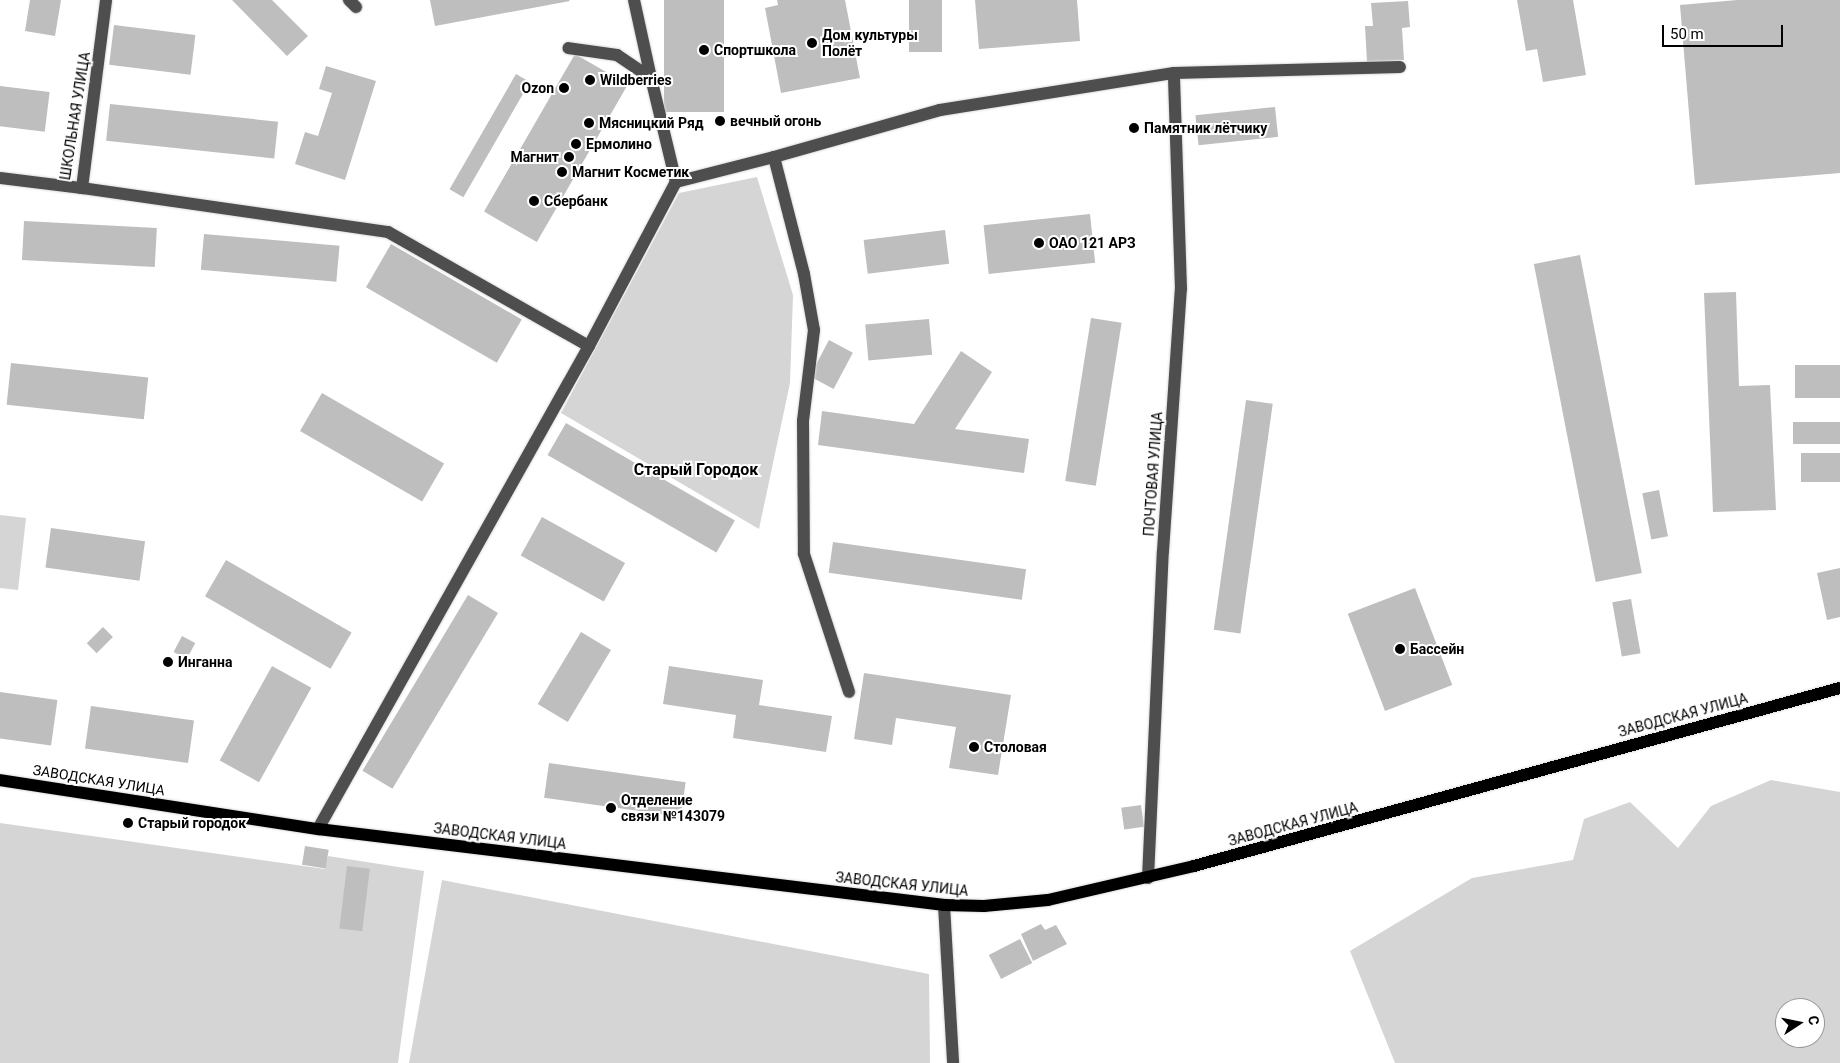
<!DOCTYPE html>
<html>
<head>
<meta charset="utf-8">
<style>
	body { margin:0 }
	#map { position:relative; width:1840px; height:1063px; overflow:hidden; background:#fff; font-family:Roboto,sans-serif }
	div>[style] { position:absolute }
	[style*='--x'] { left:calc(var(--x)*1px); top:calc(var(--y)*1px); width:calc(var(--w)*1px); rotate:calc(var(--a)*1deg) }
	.green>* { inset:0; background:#d5d5d5 }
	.building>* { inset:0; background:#bebebe; transform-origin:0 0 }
	.roads { filter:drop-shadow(0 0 1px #dbdbdb) drop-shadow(0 0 1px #dbdbdb) }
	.minor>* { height:12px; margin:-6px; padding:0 6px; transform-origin:6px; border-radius:6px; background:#4e4e4e }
	.major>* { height:12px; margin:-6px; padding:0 6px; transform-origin:6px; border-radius:6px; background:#000 }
	.dots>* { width:14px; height:14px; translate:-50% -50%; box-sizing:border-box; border:2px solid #fff; border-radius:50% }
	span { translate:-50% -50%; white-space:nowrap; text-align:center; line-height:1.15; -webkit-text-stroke:4px #fff; paint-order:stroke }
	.poi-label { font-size:14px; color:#000; font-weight:700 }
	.left { translate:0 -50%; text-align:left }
	.right { translate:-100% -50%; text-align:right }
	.street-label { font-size:14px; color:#000 }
	.quarter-label { font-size:16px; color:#000; font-weight:700 }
	.north { position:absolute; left:1775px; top:998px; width:50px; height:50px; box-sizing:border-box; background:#fff; border:1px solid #999; border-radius:50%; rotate:79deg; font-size:14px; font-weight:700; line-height:20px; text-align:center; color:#000 }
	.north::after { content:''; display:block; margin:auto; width:18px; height:22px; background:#000; clip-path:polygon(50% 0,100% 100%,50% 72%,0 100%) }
	.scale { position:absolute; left:1662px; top:25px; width:121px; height:22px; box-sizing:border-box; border:2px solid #000; border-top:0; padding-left:6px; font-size:15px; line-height:18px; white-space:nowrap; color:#000; -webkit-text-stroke:4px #fff; paint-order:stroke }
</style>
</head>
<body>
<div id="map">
	<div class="green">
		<i style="clip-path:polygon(757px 177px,793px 295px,790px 383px,759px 529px,561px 413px,679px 193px)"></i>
		<i style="clip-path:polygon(0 515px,26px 518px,18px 590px,0 588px)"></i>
		<i style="clip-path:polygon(evenodd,1771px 780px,1840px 792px,1840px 1063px,1395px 1063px,1350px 951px,1472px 878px,1573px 860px,1584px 819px,1630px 802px,1678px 848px,1711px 806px,1771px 780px,1785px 1008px,1815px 1008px,1815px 1038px,1785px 1038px,1785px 1008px)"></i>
		<i style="clip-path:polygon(0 823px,325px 869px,328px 856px,424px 871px,398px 1063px,0 1063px)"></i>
		<i style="clip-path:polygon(442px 880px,929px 974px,930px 1063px,409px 1063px)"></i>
	</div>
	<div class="building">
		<i style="clip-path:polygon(30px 0,61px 0,55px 36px,25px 31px)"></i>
		<i style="clip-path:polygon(232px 0,272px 0,308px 36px,287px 56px)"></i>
		<i style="clip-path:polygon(430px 0,569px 0,570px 1px,435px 26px)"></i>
		<i style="left:664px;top:0;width:60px;height:112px"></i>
		<i style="clip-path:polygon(777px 0,845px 0,860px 78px,781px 93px,765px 8px,778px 5px)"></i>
		<i style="left:909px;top:0;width:33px;height:52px"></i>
		<i style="clip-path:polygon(975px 0,1077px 0,1080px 41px,979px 49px)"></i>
		<i style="clip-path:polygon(1517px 0,1573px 0,1586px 75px,1543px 82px,1537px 49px,1526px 51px)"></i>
		<i style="clip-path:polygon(1737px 0,1840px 0,1840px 173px,1695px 185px,1680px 5px)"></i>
		<i style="clip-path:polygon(1408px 1px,1410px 27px,1402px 28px,1404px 60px,1367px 62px,1365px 26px,1373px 26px,1371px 3px)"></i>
		<i style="left:114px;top:25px;width:82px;height:40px;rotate:7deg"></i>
		<i style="left:575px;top:54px;width:61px;height:182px;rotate:30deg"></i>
		<i style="clip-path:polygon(326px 66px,376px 81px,345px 180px,295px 164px,305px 132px,318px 136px,332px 93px,319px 89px)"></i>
		<i style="left:516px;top:74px;width:16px;height:133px;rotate:30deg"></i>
		<i style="left:0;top:86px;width:50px;height:40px;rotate:7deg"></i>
		<i style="left:110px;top:104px;width:169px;height:37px;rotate:6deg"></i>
		<i style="left:1275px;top:107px;width:30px;height:80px;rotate:84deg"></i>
		<i style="left:1090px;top:214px;width:49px;height:107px;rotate:84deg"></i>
		<i style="left:24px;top:221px;width:133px;height:39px;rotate:3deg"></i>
		<i style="left:945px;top:230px;width:34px;height:82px;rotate:83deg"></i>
		<i style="left:204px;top:234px;width:136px;height:36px;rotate:5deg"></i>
		<i style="left:391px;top:244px;width:151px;height:50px;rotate:30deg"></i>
		<i style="left:1580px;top:255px;width:324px;height:47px;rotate:79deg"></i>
		<i style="clip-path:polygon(1736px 292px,1739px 386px,1770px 385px,1776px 510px,1713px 512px,1704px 293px)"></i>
		<i style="left:1091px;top:318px;width:31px;height:165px;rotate:9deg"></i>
		<i style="left:929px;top:319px;width:36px;height:64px;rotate:85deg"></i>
		<i style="left:829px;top:340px;width:27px;height:41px;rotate:28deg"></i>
		<i style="clip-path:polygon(961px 351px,992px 372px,955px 429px,1029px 439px,1024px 473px,818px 445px,822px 411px,914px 424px)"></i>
		<i style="left:11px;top:363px;width:138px;height:42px;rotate:6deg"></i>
		<i style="left:1840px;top:365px;width:33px;height:45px;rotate:90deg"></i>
		<i style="left:322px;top:393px;width:141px;height:44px;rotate:30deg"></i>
		<i style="left:1246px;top:400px;width:27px;height:232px;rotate:8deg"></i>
		<i style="left:1840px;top:422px;width:22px;height:47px;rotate:90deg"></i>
		<i style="left:566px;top:423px;width:195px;height:37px;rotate:30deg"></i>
		<i style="left:1840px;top:453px;width:29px;height:39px;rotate:90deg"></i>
		<i style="left:1659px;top:490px;width:47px;height:17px;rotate:79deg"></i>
		<i style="left:542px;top:517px;width:95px;height:44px;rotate:29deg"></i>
		<i style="left:51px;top:528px;width:95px;height:40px;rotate:8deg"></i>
		<i style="left:833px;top:542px;width:195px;height:31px;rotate:8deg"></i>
		<i style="left:226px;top:560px;width:145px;height:42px;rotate:30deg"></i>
		<i style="clip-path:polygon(1840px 568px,1840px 617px,1827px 620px,1817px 573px)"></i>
		<i style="left:1415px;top:588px;width:104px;height:72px;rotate:69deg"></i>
		<i style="left:468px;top:595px;width:35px;height:205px;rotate:31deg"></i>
		<i style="left:1631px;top:599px;width:55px;height:19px;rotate:80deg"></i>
		<i style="left:103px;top:627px;width:14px;height:23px;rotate:45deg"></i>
		<i style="left:581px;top:632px;width:35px;height:84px;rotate:31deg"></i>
		<i style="left:182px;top:636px;width:15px;height:18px;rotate:28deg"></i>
		<i style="left:272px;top:666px;width:45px;height:108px;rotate:29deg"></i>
		<i style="clip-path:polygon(669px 666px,763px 680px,759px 705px,832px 716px,826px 752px,733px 738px,736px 715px,663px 704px)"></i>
		<i style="clip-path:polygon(864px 673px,1011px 695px,998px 775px,949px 768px,956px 727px,896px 718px,892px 745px,854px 739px)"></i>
		<i style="left:0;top:692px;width:58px;height:46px;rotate:8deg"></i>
		<i style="left:91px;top:706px;width:104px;height:43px;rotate:8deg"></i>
		<i style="left:549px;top:763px;width:138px;height:35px;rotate:8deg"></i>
		<i style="left:1141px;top:805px;width:22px;height:20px;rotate:82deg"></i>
		<i style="left:305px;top:846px;width:24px;height:19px;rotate:9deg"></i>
		<i style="left:347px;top:866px;width:23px;height:63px;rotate:7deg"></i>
		<i style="clip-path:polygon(1041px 924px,1045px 930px,1056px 925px,1067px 944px,1033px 961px,1021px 934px)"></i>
		<i style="left:1020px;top:939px;width:27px;height:35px;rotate:63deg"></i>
	</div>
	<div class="roads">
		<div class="minor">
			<i style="--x:349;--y:0;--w:10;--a:45"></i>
			<i style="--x:634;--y:0;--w:80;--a:77.7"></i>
			<i style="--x:774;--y:157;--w:173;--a:-15.8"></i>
			<i style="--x:940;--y:110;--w:237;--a:-9"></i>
			<i style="--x:1174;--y:73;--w:226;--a:-1.5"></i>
			<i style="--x:0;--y:178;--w:83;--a:7"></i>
			<i style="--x:82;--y:188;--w:190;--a:-82.7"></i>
			<i style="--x:676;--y:182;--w:101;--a:-14.3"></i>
			<i style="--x:774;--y:157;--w:121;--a:75.6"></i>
			<i style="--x:804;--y:274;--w:57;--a:79.9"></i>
			<i style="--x:814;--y:330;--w:92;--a:96.9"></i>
			<i style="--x:803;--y:421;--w:133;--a:89.6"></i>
			<i style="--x:804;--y:554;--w:145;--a:71.9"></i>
			<i style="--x:82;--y:188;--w:309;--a:8.2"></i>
			<i style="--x:388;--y:232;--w:231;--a:29.6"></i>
			<i style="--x:318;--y:829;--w:554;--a:-60.7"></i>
			<i style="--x:589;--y:346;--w:186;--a:-62.1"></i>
			<i style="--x:676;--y:182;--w:107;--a:-103.5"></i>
			<i style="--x:651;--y:78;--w:41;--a:-145.9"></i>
			<i style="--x:617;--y:55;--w:49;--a:-171.9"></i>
			<i style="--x:1148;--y:878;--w:327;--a:-87.4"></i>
			<i style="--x:1163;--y:551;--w:263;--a:-86.1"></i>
			<i style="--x:1181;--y:289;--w:216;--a:-91.9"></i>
			<i style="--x:944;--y:905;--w:158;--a:86.7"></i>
		</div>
		<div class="major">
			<i style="--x:0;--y:780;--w:322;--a:8.8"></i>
			<i style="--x:318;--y:829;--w:631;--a:6.92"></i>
			<i style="--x:944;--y:905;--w:40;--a:1.4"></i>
			<i style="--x:984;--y:906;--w:64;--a:-5.4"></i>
			<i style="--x:1048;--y:900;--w:150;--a:-13.1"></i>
			<i style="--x:1194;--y:866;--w:670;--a:-15.41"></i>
		</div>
	</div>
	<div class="dots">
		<i style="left:812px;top:43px;background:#000"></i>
		<i style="left:704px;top:50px;background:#000"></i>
		<i style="left:590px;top:80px;background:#000"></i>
		<i style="left:564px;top:88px;background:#000"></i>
		<i style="left:720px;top:121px;background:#000"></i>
		<i style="left:589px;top:123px;background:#000"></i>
		<i style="left:1134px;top:128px;background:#000"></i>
		<i style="left:576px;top:144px;background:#000"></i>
		<i style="left:569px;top:157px;background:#000"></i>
		<i style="left:562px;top:172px;background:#000"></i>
		<i style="left:534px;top:201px;background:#000"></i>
		<i style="left:1039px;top:243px;background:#000"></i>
		<i style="left:1400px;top:649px;background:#000"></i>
		<i style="left:168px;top:662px;background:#000"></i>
		<i style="left:974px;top:747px;background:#000"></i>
		<i style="left:611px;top:808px;background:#000"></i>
		<i style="left:128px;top:823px;background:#000"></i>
	</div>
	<div class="poi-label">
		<span class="left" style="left:822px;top:43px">Дом культуры<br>Полёт</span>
		<span class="left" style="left:714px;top:50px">Спортшкола</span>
		<span class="left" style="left:600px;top:80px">Wildberries</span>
		<span class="right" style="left:554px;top:88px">Ozon</span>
		<span class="left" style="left:730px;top:121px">вечный огонь</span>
		<span class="left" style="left:599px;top:123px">Мясницкий Ряд</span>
		<span class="left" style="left:1144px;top:128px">Памятник лётчику</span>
		<span class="left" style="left:586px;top:144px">Ермолино</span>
		<span class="right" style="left:559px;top:157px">Магнит</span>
		<span class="left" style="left:572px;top:172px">Магнит Косметик</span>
		<span class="left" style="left:544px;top:201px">Сбербанк</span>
		<span class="left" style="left:1049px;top:243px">OAO 121 АРЗ</span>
		<span class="left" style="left:1410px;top:649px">Бассейн</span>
		<span class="left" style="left:178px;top:662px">Инганна</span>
		<span class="left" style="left:984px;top:747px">Столовая</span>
		<span class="left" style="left:621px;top:808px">Отделение<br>связи №143079</span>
		<span class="left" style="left:138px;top:823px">Старый городок</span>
	</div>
	<div class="street-label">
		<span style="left:75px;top:116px;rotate:-81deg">ШКОЛЬНАЯ УЛИЦА</span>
		<span style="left:1153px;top:474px;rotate:-86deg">ПОЧТОВАЯ УЛИЦА</span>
		<span style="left:1683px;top:715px;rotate:-15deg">ЗАВОДСКАЯ УЛИЦА</span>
		<span style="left:99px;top:780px;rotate:9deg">ЗАВОДСКАЯ УЛИЦА</span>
		<span style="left:1293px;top:824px;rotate:-15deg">ЗАВОДСКАЯ УЛИЦА</span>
		<span style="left:500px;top:836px;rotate:7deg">ЗАВОДСКАЯ УЛИЦА</span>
		<span style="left:902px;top:884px;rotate:6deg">ЗАВОДСКАЯ УЛИЦА</span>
	</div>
	<div class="quarter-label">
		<span style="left:696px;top:470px">Старый Городок</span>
	</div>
	<div class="north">С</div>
	<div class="scale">50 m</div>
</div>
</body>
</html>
